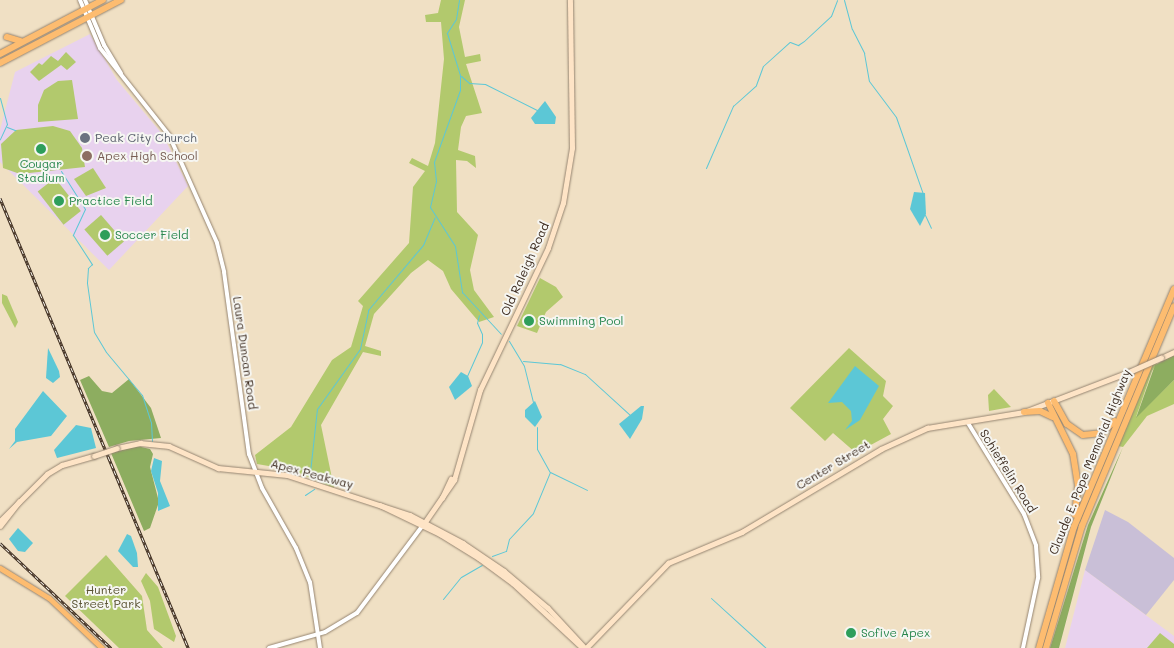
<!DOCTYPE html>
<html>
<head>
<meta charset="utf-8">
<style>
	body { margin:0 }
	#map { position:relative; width:1174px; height:648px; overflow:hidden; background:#f0e0c4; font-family:Mali,sans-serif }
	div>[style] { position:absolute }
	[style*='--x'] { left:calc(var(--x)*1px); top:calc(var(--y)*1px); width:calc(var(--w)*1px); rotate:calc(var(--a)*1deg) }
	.built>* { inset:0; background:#e8d2ee }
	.industrial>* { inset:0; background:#c9bfd7 }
	.green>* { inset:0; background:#b2c96d; transform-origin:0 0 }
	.forest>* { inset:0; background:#8dad60 }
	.water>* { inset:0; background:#5cc7d6 }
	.stream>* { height:1px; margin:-0.5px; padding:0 0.5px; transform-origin:0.5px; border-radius:0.5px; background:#5cc7d6 }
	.roads { filter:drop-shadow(0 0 1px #968571) drop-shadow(0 0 1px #968571) }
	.tertiary>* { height:4px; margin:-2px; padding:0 2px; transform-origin:2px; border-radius:2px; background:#fff }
	.secondary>* { height:4.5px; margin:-2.25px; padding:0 2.25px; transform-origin:2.25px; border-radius:2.25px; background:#fee4c6 }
	.primary>* { height:5px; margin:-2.5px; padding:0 2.5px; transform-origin:2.5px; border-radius:2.5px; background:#fdbc70 }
	.trunk>* { height:5.5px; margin:-2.75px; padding:0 2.75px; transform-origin:2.75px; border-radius:2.75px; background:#fdbc70 }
	.motorway>* { height:6px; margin:-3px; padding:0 3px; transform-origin:3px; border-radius:3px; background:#fdbc70 }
	.rail>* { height:3px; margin-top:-1.5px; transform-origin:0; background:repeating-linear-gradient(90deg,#f6f6f2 0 4px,#3b2a1e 0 8px); box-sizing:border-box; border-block:1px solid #3b2a1e }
	.bridges { filter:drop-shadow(0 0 1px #968571) drop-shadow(0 0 1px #968571) }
	.secondary-bridge>* { height:4.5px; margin:-2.25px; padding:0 2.25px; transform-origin:2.25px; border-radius:2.25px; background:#fee4c6 }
	.dots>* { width:14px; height:14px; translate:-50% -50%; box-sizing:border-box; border:2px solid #f6f6f2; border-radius:50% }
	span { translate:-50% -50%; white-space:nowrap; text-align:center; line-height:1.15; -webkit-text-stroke:4px #f6f6f2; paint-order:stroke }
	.worship-label { font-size:12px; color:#5b616d }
	.left { translate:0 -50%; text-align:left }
	.education-label { font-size:12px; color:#785e54 }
	.leisure-label { font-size:12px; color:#27864d }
	.street-label { font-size:12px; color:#3b2a1e }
	.park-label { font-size:12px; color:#595232 }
</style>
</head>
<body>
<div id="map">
	<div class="built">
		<i style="clip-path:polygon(90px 34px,117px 80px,163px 135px,188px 186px,109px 270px,0 162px,0 130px,15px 72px)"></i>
		<i style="clip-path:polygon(1085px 570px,1174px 636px,1174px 648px,1065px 648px)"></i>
	</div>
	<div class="industrial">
		<i style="clip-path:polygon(1105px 510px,1128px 522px,1174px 558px,1174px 580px,1146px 615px,1085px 570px)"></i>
	</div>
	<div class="green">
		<i style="clip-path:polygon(441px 0,465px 0,459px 27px,465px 57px,480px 54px,481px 61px,466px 64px,482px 113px,466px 116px,461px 127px,458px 150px,475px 156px,476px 168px,467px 161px,456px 160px,457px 212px,478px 235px,470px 270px,474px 290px,494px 317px,479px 322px,451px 289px,443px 271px,428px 260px,411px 273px,374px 314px,365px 346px,381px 351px,381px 356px,363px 352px,321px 425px,334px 488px,292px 470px,257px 464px,255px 455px,291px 427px,332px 360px,351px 347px,363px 306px,358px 301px,409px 243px,413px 187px,425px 171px,409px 163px,412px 158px,428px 166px,435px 143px,444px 59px,441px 22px,426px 22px,425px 15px,438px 13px)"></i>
		<i style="clip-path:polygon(66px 52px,76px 62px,67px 70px,61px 65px,39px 81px,30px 72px,39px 63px,42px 65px,51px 56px,58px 61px)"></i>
		<i style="clip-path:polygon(72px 80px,78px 119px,38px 122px,38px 105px,44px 90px,58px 81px)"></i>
		<i style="clip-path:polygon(53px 126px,70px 131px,82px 148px,85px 167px,20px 174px,3px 168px,1px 144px,16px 130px)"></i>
		<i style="clip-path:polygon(93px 168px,106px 188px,86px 196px,74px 179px)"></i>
		<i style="left:55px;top:178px;width:42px;height:22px;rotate:52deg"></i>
		<i style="left:101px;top:215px;width:35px;height:22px;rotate:49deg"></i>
		<i style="clip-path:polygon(540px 278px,556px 287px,563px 297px,546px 312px,537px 333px,517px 326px)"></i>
		<i style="clip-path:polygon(2px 294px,7px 296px,18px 322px,15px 328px,2px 303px)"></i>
		<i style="clip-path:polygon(849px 348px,886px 381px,883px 396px,893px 406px,883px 419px,891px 434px,856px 453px,833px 433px,825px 441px,790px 408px)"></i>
		<i style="clip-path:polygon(1174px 354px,1158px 362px,1152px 371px,1136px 417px,1174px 380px,1174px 404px,1147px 416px,1123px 447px,1118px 446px,1152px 364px)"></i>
		<i style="clip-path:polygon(994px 389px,1009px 405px,1011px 407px,989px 411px,988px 395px)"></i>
		<i style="clip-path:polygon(106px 555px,142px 596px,147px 630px,163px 648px,119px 648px,65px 596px)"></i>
		<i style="clip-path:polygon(146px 573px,158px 587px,176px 636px,174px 642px,154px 629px,150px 601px,141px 581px)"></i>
		<i style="clip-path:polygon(1160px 633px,1174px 644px,1174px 648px,1147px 648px)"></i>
	</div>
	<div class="forest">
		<i style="clip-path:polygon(1174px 355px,1174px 380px,1136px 418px,1155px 365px)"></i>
		<i style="clip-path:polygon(89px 376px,102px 391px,112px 393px,129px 379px,151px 408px,161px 438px,129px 441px,109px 447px,80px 380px)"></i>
		<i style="clip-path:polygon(137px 446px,150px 449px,153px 454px,150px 467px,159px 502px,150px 528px,144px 531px,111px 453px)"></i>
		<i style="clip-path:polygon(1123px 447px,1091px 527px,1059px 648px,1050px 648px,1088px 525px)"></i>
	</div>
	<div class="water">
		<i style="clip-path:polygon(545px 101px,556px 117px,555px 124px,535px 124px,531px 118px)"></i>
		<i style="clip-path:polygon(914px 192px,925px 193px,926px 214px,920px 226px,910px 209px)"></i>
		<i style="clip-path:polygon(48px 348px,59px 371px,60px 377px,53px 383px,46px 378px)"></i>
		<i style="clip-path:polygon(855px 366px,879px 386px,860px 420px,845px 430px,852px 421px,851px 411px,842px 402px,828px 403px)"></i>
		<i style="clip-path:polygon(461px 372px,468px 376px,472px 386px,455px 400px,449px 387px)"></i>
		<i style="clip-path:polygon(43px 391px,67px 416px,51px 436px,17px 442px,9px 449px,15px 441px,15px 429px)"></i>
		<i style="clip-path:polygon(535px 401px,542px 417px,535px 427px,525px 417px,525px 410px)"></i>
		<i style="clip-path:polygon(641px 406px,644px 406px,642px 419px,630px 439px,619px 424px)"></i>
		<i style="clip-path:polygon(76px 425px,91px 428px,96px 448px,57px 458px,54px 450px)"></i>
		<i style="clip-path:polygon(154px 458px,162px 461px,160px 481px,170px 506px,158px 511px,158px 493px,151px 471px)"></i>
		<i style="clip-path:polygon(18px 528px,33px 543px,25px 552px,18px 551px,9px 539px)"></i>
		<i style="clip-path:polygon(127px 534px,131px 536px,137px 553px,138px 567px,133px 567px,118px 551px)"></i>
	</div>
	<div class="stream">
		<i style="--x:459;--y:0;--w:19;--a:99"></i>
		<i style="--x:456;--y:19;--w:17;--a:123"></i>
		<i style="--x:447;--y:33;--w:44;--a:72.8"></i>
		<i style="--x:460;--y:75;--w:15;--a:90"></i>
		<i style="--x:460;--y:90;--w:77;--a:109.9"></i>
		<i style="--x:434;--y:162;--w:19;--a:84"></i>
		<i style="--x:436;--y:181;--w:27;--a:103"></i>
		<i style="--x:430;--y:207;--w:46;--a:57.3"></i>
		<i style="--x:455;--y:246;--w:47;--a:81.3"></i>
		<i style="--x:462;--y:292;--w:57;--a:47.1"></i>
		<i style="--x:844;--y:0;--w:30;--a:75"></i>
		<i style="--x:852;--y:29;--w:27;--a:63"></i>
		<i style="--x:864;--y:53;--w:28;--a:80"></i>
		<i style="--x:869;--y:81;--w:45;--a:53.1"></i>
		<i style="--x:896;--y:117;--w:82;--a:70.7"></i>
		<i style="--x:461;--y:76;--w:11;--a:41"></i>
		<i style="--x:469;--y:83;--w:16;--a:4"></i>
		<i style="--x:485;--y:84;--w:58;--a:26.6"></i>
		<i style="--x:0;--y:98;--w:27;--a:75"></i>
		<i style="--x:7;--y:124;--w:17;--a:115"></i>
		<i style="--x:7;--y:127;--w:9;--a:21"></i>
		<i style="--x:706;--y:168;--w:68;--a:-66.5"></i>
		<i style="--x:733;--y:106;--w:31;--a:-42"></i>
		<i style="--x:756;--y:85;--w:20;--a:-70"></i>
		<i style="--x:763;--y:66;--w:36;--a:-42"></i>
		<i style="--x:790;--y:42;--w:9;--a:21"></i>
		<i style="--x:798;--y:45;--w:7;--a:-34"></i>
		<i style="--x:804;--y:41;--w:37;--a:-43"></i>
		<i style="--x:831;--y:16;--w:17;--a:-69"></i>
		<i style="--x:61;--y:171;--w:45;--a:57.7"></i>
		<i style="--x:85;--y:209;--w:29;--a:115"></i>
		<i style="--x:73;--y:235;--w:35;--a:57"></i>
		<i style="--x:92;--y:264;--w:6;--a:135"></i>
		<i style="--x:88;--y:268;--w:15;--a:94"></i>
		<i style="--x:87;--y:283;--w:49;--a:81.9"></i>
		<i style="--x:94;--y:332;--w:23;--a:59"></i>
		<i style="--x:106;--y:352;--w:56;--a:50.1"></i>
		<i style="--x:142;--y:395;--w:28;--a:72"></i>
		<i style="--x:151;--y:422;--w:19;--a:87"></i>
		<i style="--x:925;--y:215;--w:14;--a:65"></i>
		<i style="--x:509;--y:341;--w:29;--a:59"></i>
		<i style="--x:524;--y:366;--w:38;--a:76"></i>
		<i style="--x:523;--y:361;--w:37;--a:5"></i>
		<i style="--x:560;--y:364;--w:27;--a:22"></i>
		<i style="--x:585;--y:374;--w:61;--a:42.3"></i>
		<i style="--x:467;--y:376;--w:37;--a:-66"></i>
		<i style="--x:482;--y:342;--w:8;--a:-90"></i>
		<i style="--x:482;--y:334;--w:12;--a:-114"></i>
		<i style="--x:477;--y:323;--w:8;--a:-76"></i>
		<i style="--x:537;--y:427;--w:22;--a:90"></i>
		<i style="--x:537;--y:449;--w:26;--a:61"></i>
		<i style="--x:550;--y:472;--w:41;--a:25.9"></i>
		<i style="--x:310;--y:472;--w:63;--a:-83.7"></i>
		<i style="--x:317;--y:409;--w:74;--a:-54.4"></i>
		<i style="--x:360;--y:349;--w:40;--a:-78"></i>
		<i style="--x:368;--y:310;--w:85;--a:-49.8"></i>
		<i style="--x:423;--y:245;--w:30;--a:-67"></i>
		<i style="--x:305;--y:495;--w:11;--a:-34"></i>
		<i style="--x:492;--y:556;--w:15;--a:-20"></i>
		<i style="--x:506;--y:551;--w:12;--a:-76"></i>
		<i style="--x:509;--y:539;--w:35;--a:-47"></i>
		<i style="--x:533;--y:513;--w:44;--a:-67.5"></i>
		<i style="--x:711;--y:598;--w:74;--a:42.3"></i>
		<i style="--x:443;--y:599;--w:28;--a:-51"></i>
		<i style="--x:461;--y:577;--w:24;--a:-30"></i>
	</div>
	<div class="roads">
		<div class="tertiary">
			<i style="--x:80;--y:0;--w:52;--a:67.4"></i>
			<i style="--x:100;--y:48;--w:111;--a:51.6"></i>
			<i style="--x:169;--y:135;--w:118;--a:66"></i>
			<i style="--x:217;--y:243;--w:30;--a:76"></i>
			<i style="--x:224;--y:272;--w:184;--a:82.2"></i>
			<i style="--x:249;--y:454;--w:36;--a:69"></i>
			<i style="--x:262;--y:488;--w:69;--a:60.5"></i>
			<i style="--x:296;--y:548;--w:37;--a:68"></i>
			<i style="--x:310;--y:582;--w:67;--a:81.4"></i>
			<i style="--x:85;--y:0;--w:49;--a:67.1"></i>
			<i style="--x:104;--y:45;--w:33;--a:59"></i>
			<i style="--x:968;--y:423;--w:107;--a:58.4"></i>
			<i style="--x:1024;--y:514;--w:34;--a:69"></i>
			<i style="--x:1036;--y:546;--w:32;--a:86"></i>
			<i style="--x:1038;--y:578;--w:72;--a:102.1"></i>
			<i style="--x:269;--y:648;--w:58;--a:-15.9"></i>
			<i style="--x:325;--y:632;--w:37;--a:-31"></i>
			<i style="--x:357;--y:613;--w:110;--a:-53.1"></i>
		</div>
		<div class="secondary">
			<i style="--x:1161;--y:358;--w:14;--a:-25"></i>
			<i style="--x:117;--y:448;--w:24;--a:-12"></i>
			<i style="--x:140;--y:443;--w:29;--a:6"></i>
			<i style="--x:169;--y:446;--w:54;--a:24.2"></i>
			<i style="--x:218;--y:468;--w:69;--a:5.8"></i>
			<i style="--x:287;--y:475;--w:129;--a:18"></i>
			<i style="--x:410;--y:515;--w:60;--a:27.8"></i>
			<i style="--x:463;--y:543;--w:50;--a:34.3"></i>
			<i style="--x:504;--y:571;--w:57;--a:40.1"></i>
			<i style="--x:548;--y:608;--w:54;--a:47.2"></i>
			<i style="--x:442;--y:498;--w:21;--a:-65"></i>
			<i style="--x:380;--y:505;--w:67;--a:25.8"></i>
			<i style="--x:440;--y:534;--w:46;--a:31.6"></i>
			<i style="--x:479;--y:558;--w:42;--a:36.3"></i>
			<i style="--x:513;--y:583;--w:96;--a:42.9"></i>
			<i style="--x:0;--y:521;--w:66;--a:-45"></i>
			<i style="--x:47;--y:474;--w:17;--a:-31"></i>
			<i style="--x:62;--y:465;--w:33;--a:-16"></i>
			<i style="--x:423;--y:525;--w:55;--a:-55.4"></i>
			<i style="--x:454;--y:480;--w:94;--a:-73.9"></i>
			<i style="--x:480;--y:390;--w:157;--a:-64.4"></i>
			<i style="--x:548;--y:248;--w:47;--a:-71.6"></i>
			<i style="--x:563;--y:203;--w:56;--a:-80.7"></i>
			<i style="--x:572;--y:148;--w:148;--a:-90.8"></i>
			<i style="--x:0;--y:526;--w:31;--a:-52"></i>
			<i style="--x:586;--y:648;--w:118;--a:-46"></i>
			<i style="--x:668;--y:563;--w:80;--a:-22.7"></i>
			<i style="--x:742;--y:532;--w:162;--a:-30.8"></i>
			<i style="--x:881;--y:449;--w:51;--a:-24.5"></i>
			<i style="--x:927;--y:428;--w:98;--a:-9.4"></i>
			<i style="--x:1024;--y:412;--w:112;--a:-20.9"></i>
		</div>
		<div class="primary">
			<i style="--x:0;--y:568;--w:57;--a:31.5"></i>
			<i style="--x:49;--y:598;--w:73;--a:43.3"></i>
		</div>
		<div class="trunk">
			<i style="--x:7;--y:37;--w:14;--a:17"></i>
			<i style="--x:0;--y:54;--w:116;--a:-27.7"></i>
			<i style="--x:0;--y:63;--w:136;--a:-27.5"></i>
		</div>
		<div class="motorway">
			<i style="--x:1054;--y:401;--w:26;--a:61"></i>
			<i style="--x:1067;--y:424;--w:19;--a:35"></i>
			<i style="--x:1083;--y:435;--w:18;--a:-6"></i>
			<i style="--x:1101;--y:433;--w:18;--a:-41"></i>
			<i style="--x:1048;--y:403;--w:57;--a:63.9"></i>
			<i style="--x:1073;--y:454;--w:32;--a:81"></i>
			<i style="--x:1078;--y:486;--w:29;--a:96"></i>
			<i style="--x:1024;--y:412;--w:16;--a:-4"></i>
			<i style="--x:1040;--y:411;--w:14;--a:25"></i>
			<i style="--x:1039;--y:648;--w:126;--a:-73.9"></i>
			<i style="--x:1074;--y:527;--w:258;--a:-67.2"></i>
			<i style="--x:1046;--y:648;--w:127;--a:-73.6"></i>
			<i style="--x:1082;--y:526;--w:238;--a:-67.3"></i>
		</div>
	</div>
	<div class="rail">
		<i style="--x:0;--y:198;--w:488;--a:67.3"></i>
		<i style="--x:0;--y:543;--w:153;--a:43.4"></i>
	</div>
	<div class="bridges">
		<div class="secondary-bridge">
			<i style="--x:1129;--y:372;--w:35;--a:-24"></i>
			<i style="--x:94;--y:456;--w:24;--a:-19"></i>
		</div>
	</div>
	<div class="dots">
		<i style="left:85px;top:138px;background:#6b7280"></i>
		<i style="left:41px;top:149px;background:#2e9e5b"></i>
		<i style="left:87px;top:156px;background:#8d6e63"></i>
		<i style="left:59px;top:201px;background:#2e9e5b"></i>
		<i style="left:105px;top:235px;background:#2e9e5b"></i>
		<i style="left:529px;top:321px;background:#2e9e5b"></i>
		<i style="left:851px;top:633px;background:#2e9e5b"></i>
	</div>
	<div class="worship-label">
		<span class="left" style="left:95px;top:138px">Peak City Church</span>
	</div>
	<div class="education-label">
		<span class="left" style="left:97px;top:156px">Apex High School</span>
	</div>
	<div class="leisure-label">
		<span style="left:41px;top:171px">Cougar<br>Stadium</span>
		<span class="left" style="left:69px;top:201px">Practice Field</span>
		<span class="left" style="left:115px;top:235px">Soccer Field</span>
		<span class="left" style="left:539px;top:321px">Swimming Pool</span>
		<span class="left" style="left:861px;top:633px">Sofive Apex</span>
	</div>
	<div class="street-label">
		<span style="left:525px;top:269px;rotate:-66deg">Old Raleigh Road</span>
		<span style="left:245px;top:353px;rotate:82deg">Laura Duncan Road</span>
		<span style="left:1090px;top:462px;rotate:-68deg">Claude E. Pope Memorial Highway</span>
		<span style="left:833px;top:465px;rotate:-31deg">Center Street</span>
		<span style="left:1008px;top:471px;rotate:58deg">Schieffelin Road</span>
		<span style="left:312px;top:474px;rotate:15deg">Apex Peakway</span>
	</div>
	<div class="park-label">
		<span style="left:106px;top:597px">Hunter<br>Street Park</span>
	</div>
</div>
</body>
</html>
